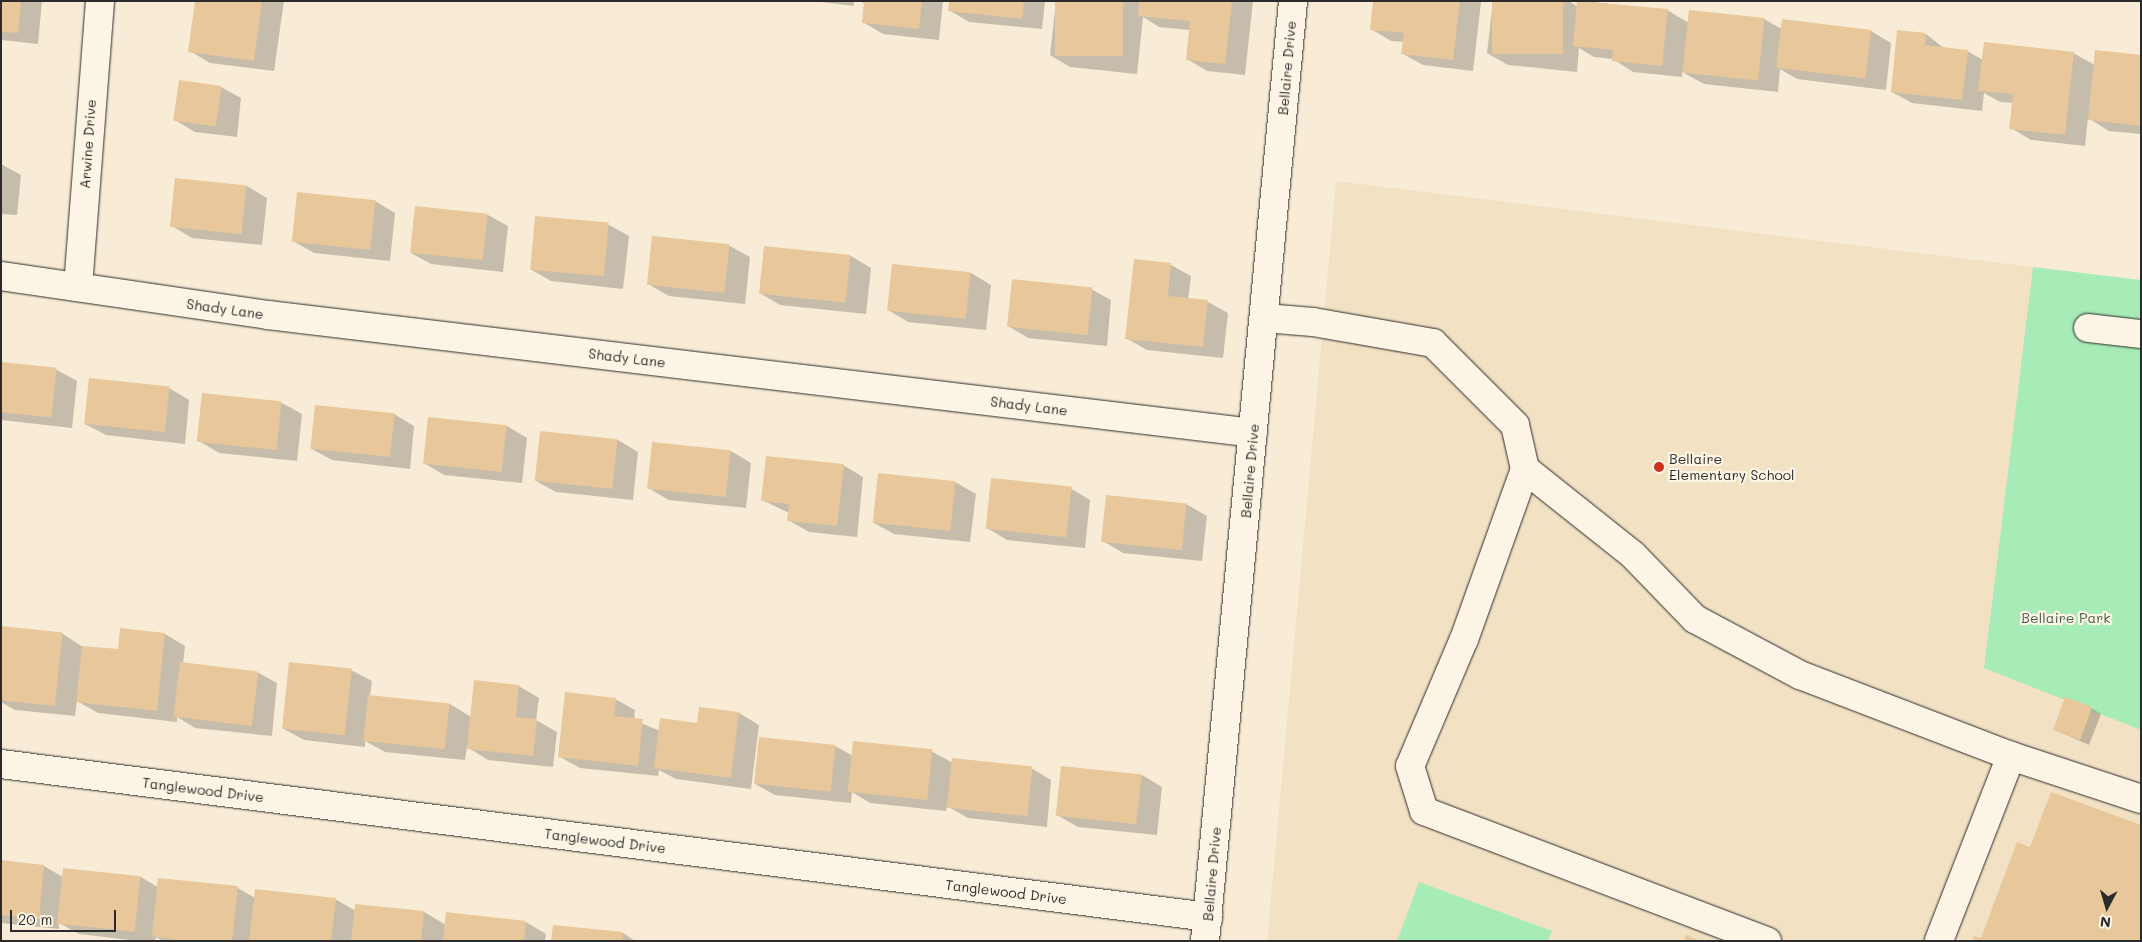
<!DOCTYPE html>
<html>
<head>
<meta charset="utf-8">
<style>
	body { margin:0 }
	#map { position:relative; width:2142px; height:942px; overflow:hidden; background:#f8ecd6; font-family:Mali,sans-serif }
	div>[style] { position:absolute }
	[style*='--x'] { left:calc(var(--x)*1px); top:calc(var(--y)*1px); width:calc(var(--w)*1px); rotate:calc(var(--a)*1deg) }
	.built>* { inset:0; background:#f3e1c4 }
	.green>* { inset:0; background:#a7ebb6 }
	.shadow>* { inset:0; background:#0003 }
	.building>* { inset:0; background:#e8c79a; transform-origin:0 0 }
	.roads { filter:drop-shadow(0 0 1px #2b2b2b) drop-shadow(0 0 1px #2b2b2b) }
	.minor>* { height:28px; margin:-14px; padding:0 14px; transform-origin:14px; border-radius:14px; background:#fcf5e5 }
	.dots>* { width:14px; height:14px; translate:-50% -50%; box-sizing:border-box; border:2px solid #fcf5e5; border-radius:50% }
	span { translate:-50% -50%; white-space:nowrap; text-align:center; line-height:1.15; -webkit-text-stroke:4.5px #fcf5e5; paint-order:stroke }
	.street-label { font-size:14px; color:#2b2b2b }
	.poi-label { font-size:14px; color:#2b2b2b }
	.left { translate:0 -50%; text-align:left }
	.park-label { font-size:14px; color:#4a5b4e }
	.frame { position:absolute; inset:0; border:2px solid #2b2b2b; pointer-events:none }
	.north { position:absolute; left:2082px; top:882px; width:50px; height:50px; -webkit-text-stroke:4px #fcf5e5; paint-order:stroke; rotate:186deg; font-size:14px; font-weight:700; line-height:20px; text-align:center; color:#2b2b2b }
	.north::after { content:''; display:block; margin:auto; width:18px; height:22px; background:#2b2b2b; clip-path:polygon(50% 0,100% 100%,50% 72%,0 100%) }
	.scale { position:absolute; left:10px; top:910px; width:106px; height:22px; box-sizing:border-box; border:2px solid #2b2b2b; border-top:0; padding-left:6px; font-size:15px; line-height:18px; white-space:nowrap; color:#2b2b2b; -webkit-text-stroke:4px #fcf5e5; paint-order:stroke }
</style>
</head>
<body>
<div id="map">
	<div class="built">
		<i style="clip-path:polygon(1336px 181px,2033px 267px,1984px 668px,2141px 730px,2141px 941px,1267px 941px)"></i>
	</div>
	<div class="green">
		<i style="clip-path:polygon(2033px 267px,2141px 280px,2141px 730px,1984px 668px)"></i>
		<i style="clip-path:polygon(1419px 882px,1552px 931px,1548px 941px,1397px 941px)"></i>
	</div>
	<div class="shadow">
		<i style="clip-path:polygon(1px 1px,42px 1px,38px 44px,1px 40px)"></i>
		<i style="clip-path:polygon(196px 1px,284px 1px,274px 71px,210px 63px,190px 51px)"></i>
		<i style="clip-path:polygon(813px 1px,854px 1px,854px 6px)"></i>
		<i style="clip-path:polygon(860px 1px,943px 1px,939px 40px,883px 34px,863px 22px,865px 4px)"></i>
		<i style="clip-path:polygon(950px 1px,1045px 1px,1042px 29px,969px 22px,949px 10px)"></i>
		<i style="clip-path:polygon(1056px 1px,1253px 1px,1245px 75px,1207px 71px,1187px 59px,1190px 30px,1159px 27px,1143px 17px,1137px 74px,1070px 67px,1050px 55px)"></i>
		<i style="clip-path:polygon(1374px 1px,1481px 2px,1473px 71px,1423px 65px,1403px 54px,1404px 42px,1391px 41px,1371px 29px)"></i>
		<i style="clip-path:polygon(1493px 1px,1569px 1px,1578px 7px,1579px 1px,1582px 1px,1667px 10px,1689px 23px,1764px 19px,1782px 29px,1783px 21px,1871px 31px,1891px 43px,1886px 90px,1797px 79px,1780px 69px,1778px 92px,1704px 84px,1682px 72px,1682px 77px,1633px 72px,1613px 59px,1594px 57px,1579px 48px,1577px 72px,1508px 65px,1487px 53px)"></i>
		<i style="clip-path:polygon(1926px 34px,1945px 49px,1967px 51px,1983px 60px,2073px 53px,2095px 65px,2141px 56px,2141px 134px,2109px 131px,2088px 118px,2085px 146px,2031px 140px,2011px 128px,2013px 103px,2000px 102px,1984px 93px,1982px 111px,1912px 103px,1892px 92px)"></i>
		<i style="clip-path:polygon(221px 87px,241px 98px,237px 137px,195px 132px,175px 120px)"></i>
		<i style="clip-path:polygon(1px 164px,21px 175px,17px 215px,1px 214px)"></i>
		<i style="clip-path:polygon(247px 186px,267px 198px,262px 245px,192px 238px,172px 226px)"></i>
		<i style="clip-path:polygon(375px 201px,395px 213px,390px 261px,314px 253px,293px 241px)"></i>
		<i style="clip-path:polygon(488px 215px,508px 226px,503px 272px,431px 264px,411px 253px)"></i>
		<i style="clip-path:polygon(609px 225px,629px 236px,623px 289px,551px 281px,530px 269px)"></i>
		<i style="clip-path:polygon(653px 237px,730px 246px,750px 257px,745px 304px,669px 296px,648px 284px)"></i>
		<i style="clip-path:polygon(851px 256px,871px 268px,866px 314px,780px 305px,760px 293px)"></i>
		<i style="clip-path:polygon(1171px 265px,1191px 276px,1188px 300px,1208px 302px,1228px 313px,1223px 358px,1147px 350px,1126px 338px)"></i>
		<i style="clip-path:polygon(971px 273px,991px 285px,986px 330px,908px 322px,888px 310px)"></i>
		<i style="clip-path:polygon(1091px 289px,1111px 300px,1107px 346px,1028px 338px,1008px 326px)"></i>
		<i style="clip-path:polygon(1px 364px,57px 370px,77px 381px,72px 428px,1px 420px)"></i>
		<i style="clip-path:polygon(90px 380px,169px 388px,189px 400px,185px 444px,106px 435px,85px 424px)"></i>
		<i style="clip-path:polygon(282px 403px,302px 414px,297px 461px,219px 453px,199px 441px)"></i>
		<i style="clip-path:polygon(394px 414px,414px 426px,410px 469px,332px 460px,312px 449px)"></i>
		<i style="clip-path:polygon(429px 418px,507px 426px,527px 438px,522px 483px,444px 475px,424px 463px)"></i>
		<i style="clip-path:polygon(541px 432px,618px 440px,638px 452px,633px 500px,556px 492px,536px 481px)"></i>
		<i style="clip-path:polygon(731px 451px,751px 463px,746px 508px,669px 500px,648px 488px)"></i>
		<i style="clip-path:polygon(843px 465px,863px 477px,857px 537px,809px 532px,788px 520px,789px 513px,762px 500px)"></i>
		<i style="clip-path:polygon(955px 482px,976px 494px,970px 542px,894px 534px,874px 523px)"></i>
		<i style="clip-path:polygon(1070px 488px,1090px 500px,1085px 548px,1007px 540px,987px 528px)"></i>
		<i style="clip-path:polygon(1186px 504px,1207px 516px,1202px 561px,1123px 553px,1103px 541px)"></i>
		<i style="clip-path:polygon(63px 634px,83px 647px,119px 651px,165px 634px,185px 646px,183px 664px,257px 672px,277px 683px,272px 736px,195px 728px,177px 717px,177px 722px,98px 713px,77px 701px,75px 716px,15px 710px,1px 702px,1px 635px)"></i>
		<i style="clip-path:polygon(351px 670px,372px 681px,370px 696px,450px 704px,471px 717px,519px 686px,539px 698px,536px 720px,557px 732px,553px 767px,488px 760px,467px 747px,465px 760px,385px 752px,365px 741px,365px 747px,304px 740px,284px 729px)"></i>
		<i style="clip-path:polygon(615px 699px,635px 710px,634px 720px,660px 731px,739px 713px,759px 725px,751px 789px,676px 779px,659px 770px,658px 776px,580px 768px,560px 757px)"></i>
		<i style="clip-path:polygon(2091px 708px,2101px 714px,2089px 745px,2053px 729px)"></i>
		<i style="clip-path:polygon(835px 746px,853px 756px,931px 751px,953px 763px,1031px 768px,1051px 780px,1047px 827px,968px 818px,947px 806px,946px 811px,870px 803px,852px 792px,851px 803px,775px 795px,755px 784px)"></i>
		<i style="clip-path:polygon(1062px 767px,1142px 775px,1162px 787px,1157px 835px,1078px 827px,1057px 815px)"></i>
		<i style="clip-path:polygon(1px 862px,44px 866px,63px 877px,141px 877px,159px 888px,238px 888px,255px 898px,335px 899px,356px 911px,424px 912px,446px 925px,526px 922px,546px 934px,545px 941px,163px 941px,156px 937px,155px 941px,138px 941px,79px 934px,59px 923px,59px 929px,1px 923px)"></i>
		<i style="clip-path:polygon(623px 933px,635px 941px,552px 941px)"></i>
	</div>
	<div class="building">
		<i style="clip-path:polygon(1px 1px,21px 1px,18px 33px,1px 32px)"></i>
		<i style="clip-path:polygon(195px 1px,262px 1px,254px 61px,188px 52px)"></i>
		<i style="clip-path:polygon(864px 1px,922px 1px,919px 29px,862px 23px)"></i>
		<i style="clip-path:polygon(949px 1px,1024px 1px,1022px 19px,948px 11px)"></i>
		<i style="left:1055px;top:1px;width:68px;height:55px"></i>
		<i style="clip-path:polygon(1139px 1px,1232px 1px,1225px 64px,1186px 60px,1190px 21px,1138px 16px)"></i>
		<i style="clip-path:polygon(1373px 1px,1460px 1px,1453px 60px,1401px 54px,1404px 33px,1370px 30px)"></i>
		<i style="left:1492px;top:1px;width:71px;height:53px"></i>
		<i style="clip-path:polygon(1577px 1px,1668px 9px,1662px 66px,1612px 61px,1613px 50px,1573px 46px)"></i>
		<i style="left:1689px;top:10px;width:76px;height:63px;rotate:6deg"></i>
		<i style="left:1782px;top:19px;width:90px;height:49px;rotate:7deg"></i>
		<i style="clip-path:polygon(1897px 30px,1926px 33px,1925px 45px,1968px 50px,1962px 100px,1891px 92px)"></i>
		<i style="clip-path:polygon(1984px 42px,2074px 52px,2065px 135px,2009px 129px,2013px 94px,1978px 91px)"></i>
		<i style="clip-path:polygon(2095px 50px,2141px 55px,2141px 126px,2088px 120px)"></i>
		<i style="left:179px;top:80px;width:43px;height:41px;rotate:8deg"></i>
		<i style="left:175px;top:178px;width:72px;height:49px;rotate:6deg"></i>
		<i style="left:297px;top:192px;width:79px;height:50px;rotate:6deg"></i>
		<i style="left:415px;top:206px;width:73px;height:47px;rotate:6deg"></i>
		<i style="left:535px;top:216px;width:74px;height:54px;rotate:5deg"></i>
		<i style="left:652px;top:236px;width:78px;height:49px;rotate:6deg"></i>
		<i style="left:764px;top:246px;width:87px;height:48px;rotate:6deg"></i>
		<i style="clip-path:polygon(1134px 259px,1171px 263px,1168px 296px,1208px 300px,1203px 347px,1125px 339px)"></i>
		<i style="left:892px;top:264px;width:79px;height:47px;rotate:6deg"></i>
		<i style="left:1012px;top:279px;width:81px;height:48px;rotate:6deg"></i>
		<i style="left:1px;top:362px;width:56px;height:50px;rotate:6deg"></i>
		<i style="left:89px;top:378px;width:81px;height:46px;rotate:6deg"></i>
		<i style="left:202px;top:393px;width:80px;height:49px;rotate:6deg"></i>
		<i style="left:315px;top:405px;width:80px;height:44px;rotate:6deg"></i>
		<i style="left:428px;top:417px;width:79px;height:47px;rotate:6deg"></i>
		<i style="left:540px;top:431px;width:78px;height:50px;rotate:6deg"></i>
		<i style="left:652px;top:442px;width:79px;height:47px;rotate:6deg"></i>
		<i style="clip-path:polygon(766px 456px,844px 464px,837px 526px,787px 521px,789px 504px,761px 501px)"></i>
		<i style="left:878px;top:473px;width:78px;height:50px;rotate:6deg"></i>
		<i style="left:991px;top:478px;width:81px;height:51px;rotate:6deg"></i>
		<i style="left:1106px;top:495px;width:81px;height:47px;rotate:6deg"></i>
		<i style="left:1px;top:626px;width:62px;height:74px;rotate:6deg"></i>
		<i style="clip-path:polygon(120px 628px,165px 633px,157px 711px,76px 702px,82px 646px,118px 649px)"></i>
		<i style="left:180px;top:662px;width:79px;height:55px;rotate:7deg"></i>
		<i style="left:289px;top:662px;width:63px;height:67px;rotate:6deg"></i>
		<i style="clip-path:polygon(474px 680px,519px 685px,516px 717px,537px 719px,533px 756px,467px 749px)"></i>
		<i style="clip-path:polygon(565px 692px,616px 698px,614px 716px,643px 719px,638px 766px,558px 757px)"></i>
		<i style="left:368px;top:695px;width:82px;height:46px;rotate:6deg"></i>
		<i style="left:2065px;top:697px;width:29px;height:35px;rotate:20deg"></i>
		<i style="clip-path:polygon(699px 707px,739px 712px,731px 778px,654px 768px,660px 718px,697px 723px)"></i>
		<i style="left:759px;top:737px;width:77px;height:47px;rotate:6deg"></i>
		<i style="left:853px;top:741px;width:80px;height:51px;rotate:6deg"></i>
		<i style="left:952px;top:758px;width:81px;height:50px;rotate:6deg"></i>
		<i style="left:1061px;top:766px;width:81px;height:50px;rotate:6deg"></i>
		<i style="clip-path:polygon(2051px 792px,2141px 825px,2141px 941px,1972px 941px,1974px 936px,1981px 938px,2017px 842px,2030px 847px)"></i>
		<i style="clip-path:polygon(1px 860px,44px 865px,39px 919px,1px 915px)"></i>
		<i style="left:63px;top:868px;width:78px;height:56px;rotate:6deg"></i>
		<i style="clip-path:polygon(158px 878px,238px 886px,232px 941px,182px 941px,152px 936px)"></i>
		<i style="clip-path:polygon(255px 889px,336px 898px,331px 941px,249px 941px)"></i>
		<i style="clip-path:polygon(355px 904px,424px 911px,421px 941px,351px 941px)"></i>
		<i style="clip-path:polygon(446px 912px,526px 921px,524px 941px,443px 941px)"></i>
		<i style="clip-path:polygon(553px 925px,623px 932px,622px 941px,551px 941px)"></i>
		<i style="clip-path:polygon(1686px 935px,1701px 941px,1684px 941px)"></i>
	</div>
	<div class="roads">
		<div class="minor">
			<i style="--x:1;--y:276;--w:270;--a:8.3"></i>
			<i style="--x:268;--y:315;--w:992;--a:6.83"></i>
			<i style="--x:78;--y:287;--w:287;--a:-85.6"></i>
			<i style="--x:1264;--y:318;--w:49;--a:4.7"></i>
			<i style="--x:1313;--y:322;--w:122;--a:9.9"></i>
			<i style="--x:1433;--y:343;--w:116;--a:45"></i>
			<i style="--x:1515;--y:425;--w:45;--a:77.2"></i>
			<i style="--x:1525;--y:469;--w:181;--a:109.7"></i>
			<i style="--x:1464;--y:639;--w:138;--a:113"></i>
			<i style="--x:1410;--y:766;--w:47;--a:72.7"></i>
			<i style="--x:1424;--y:811;--w:367;--a:20.8"></i>
			<i style="--x:2088;--y:328;--w:53;--a:6.5"></i>
			<i style="--x:1525;--y:469;--w:138;--a:38.5"></i>
			<i style="--x:1633;--y:555;--w:89;--a:45.9"></i>
			<i style="--x:1695;--y:619;--w:119;--a:28.1"></i>
			<i style="--x:1800;--y:675;--w:226;--a:21"></i>
			<i style="--x:2011;--y:756;--w:199;--a:111.3"></i>
			<i style="--x:2011;--y:756;--w:137;--a:18.3"></i>
			<i style="--x:1;--y:764;--w:1217;--a:7.22"></i>
			<i style="--x:1205;--y:941;--w:944;--a:-84.65"></i>
		</div>
	</div>
	<div class="dots">
		<i style="left:1659px;top:467px;background:#c8321e"></i>
	</div>
	<div class="street-label">
		<span style="left:1287px;top:68px;rotate:-85deg">Bellaire Drive</span>
		<span style="left:88px;top:144px;rotate:-86deg">Arwine Drive</span>
		<span style="left:225px;top:309px;rotate:8deg">Shady Lane</span>
		<span style="left:627px;top:358px;rotate:7deg">Shady Lane</span>
		<span style="left:1029px;top:406px;rotate:7deg">Shady Lane</span>
		<span style="left:1250px;top:471px;rotate:-85deg">Bellaire Drive</span>
		<span style="left:203px;top:790px;rotate:7deg">Tanglewood Drive</span>
		<span style="left:605px;top:841px;rotate:7deg">Tanglewood Drive</span>
		<span style="left:1212px;top:874px;rotate:-85deg">Bellaire Drive</span>
		<span style="left:1006px;top:892px;rotate:7deg">Tanglewood Drive</span>
	</div>
	<div class="poi-label">
		<span class="left" style="left:1669px;top:467px">Bellaire<br>Elementary School</span>
	</div>
	<div class="park-label">
		<span style="left:2066px;top:618px">Bellaire Park</span>
	</div>
	<div class="frame"></div>
	<div class="north">N</div>
	<div class="scale">20 m</div>
</div>
</body>
</html>
